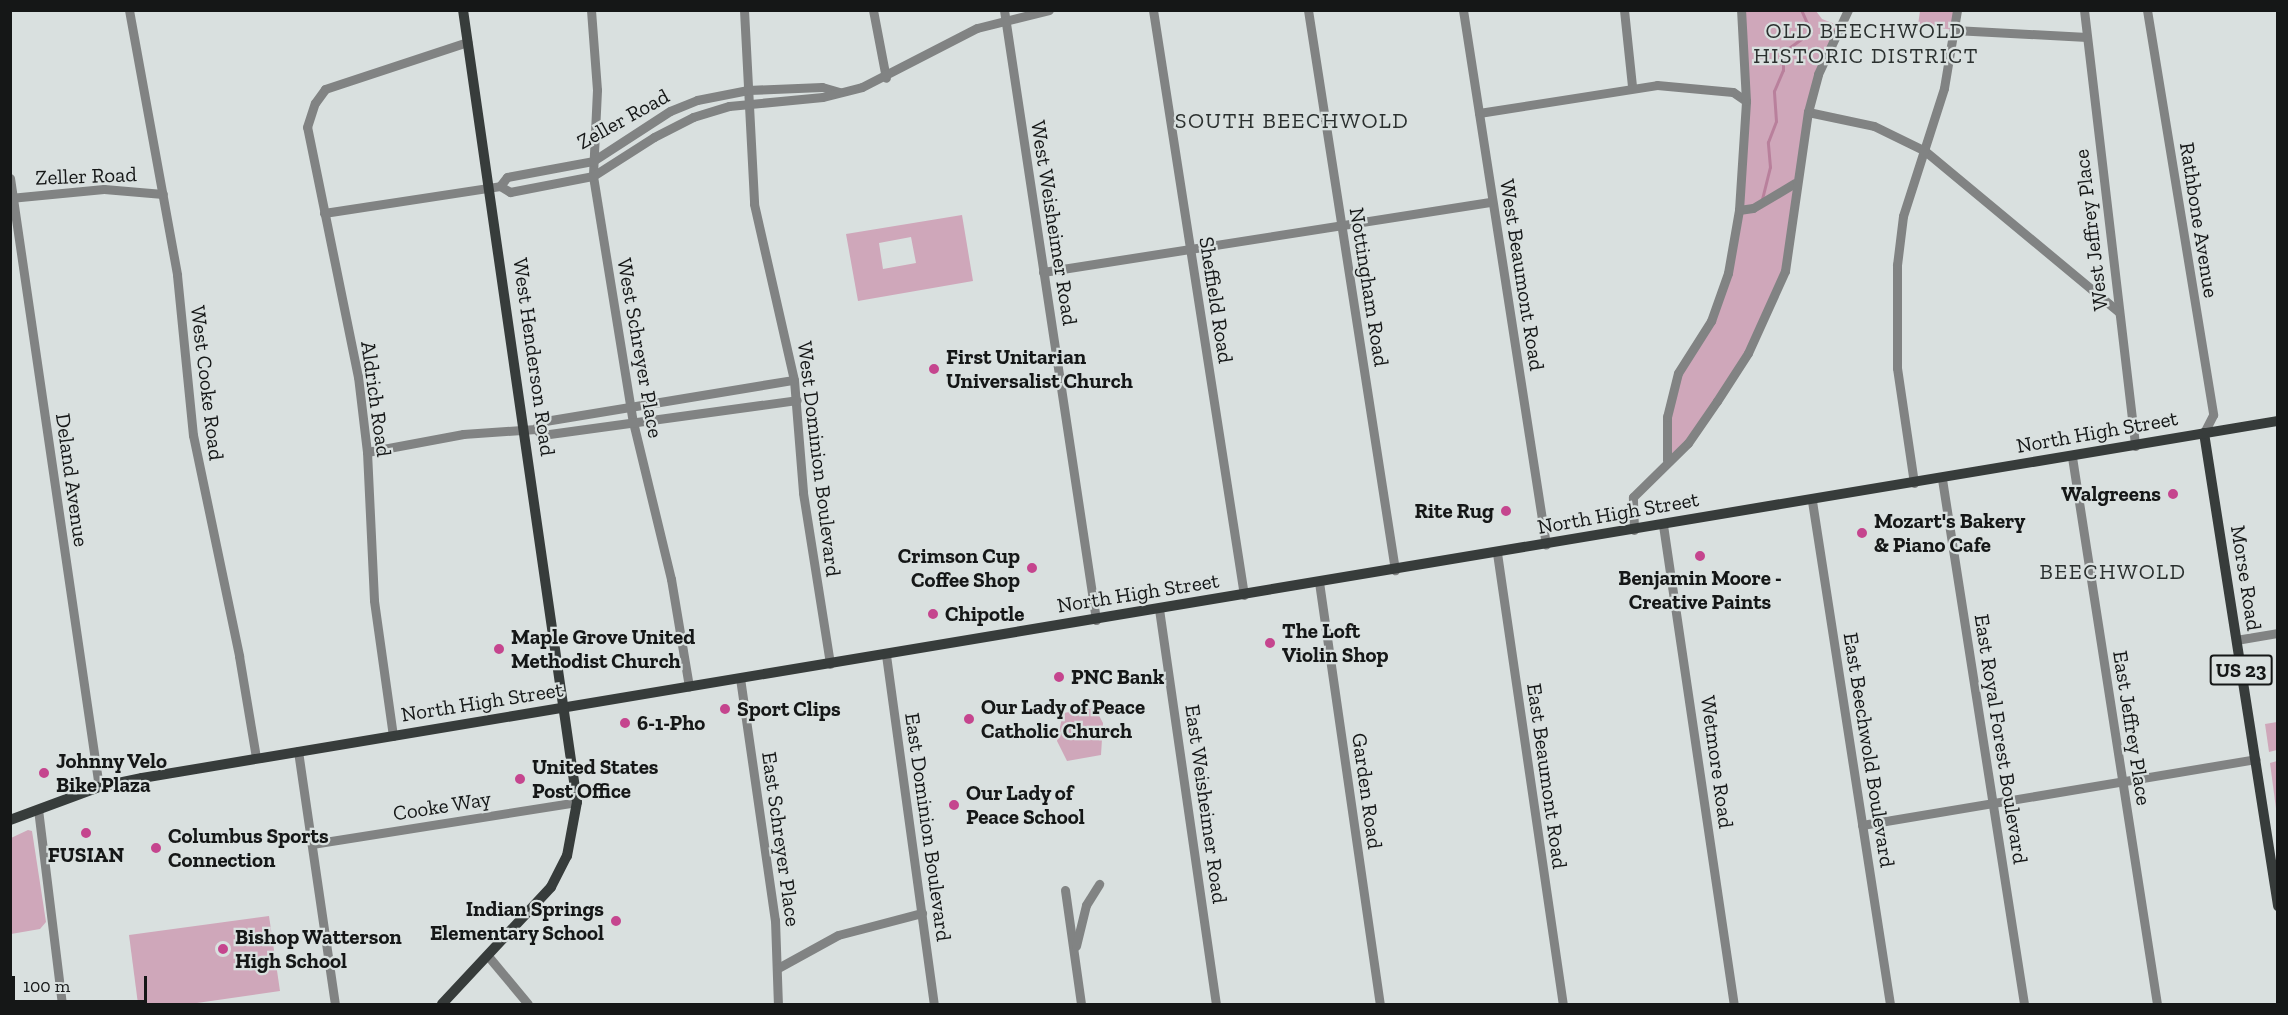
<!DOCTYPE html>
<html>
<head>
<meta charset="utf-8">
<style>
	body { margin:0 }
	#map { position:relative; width:2288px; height:1015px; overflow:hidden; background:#d9e0df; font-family:"Zilla Slab",serif }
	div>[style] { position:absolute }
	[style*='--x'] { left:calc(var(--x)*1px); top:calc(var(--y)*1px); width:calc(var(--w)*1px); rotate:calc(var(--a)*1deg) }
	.green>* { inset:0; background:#cfa7ba }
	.stream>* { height:3px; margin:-1.5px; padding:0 1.5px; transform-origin:1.5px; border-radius:1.5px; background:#b9809c }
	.minor>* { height:9px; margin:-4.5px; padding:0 4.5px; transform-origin:4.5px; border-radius:4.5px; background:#818383 }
	.major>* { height:10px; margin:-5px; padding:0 5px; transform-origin:5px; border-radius:5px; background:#373c3b }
	.dots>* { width:16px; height:16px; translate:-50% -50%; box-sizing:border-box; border:3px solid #d9e0df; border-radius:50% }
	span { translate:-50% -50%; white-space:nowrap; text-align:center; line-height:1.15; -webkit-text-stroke:4.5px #d9e0df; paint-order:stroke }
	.shield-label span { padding:2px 4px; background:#d9e0df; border:2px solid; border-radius:4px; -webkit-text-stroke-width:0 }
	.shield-label { font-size:20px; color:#151717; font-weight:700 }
	.street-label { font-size:21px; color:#151717 }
	.poi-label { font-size:21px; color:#151717; font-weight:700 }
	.left { translate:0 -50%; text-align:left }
	.right { translate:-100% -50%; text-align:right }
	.neighbourhood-label { font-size:22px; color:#2b302f; letter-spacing:1.5px }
	.frame { position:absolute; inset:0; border:12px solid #151717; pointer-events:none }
	.scale { position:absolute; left:12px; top:976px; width:135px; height:27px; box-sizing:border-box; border:3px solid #151717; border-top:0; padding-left:8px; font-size:18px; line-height:21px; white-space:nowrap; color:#151717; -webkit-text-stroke:4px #d9e0df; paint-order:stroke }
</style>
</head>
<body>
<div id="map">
	<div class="green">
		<i style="clip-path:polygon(1741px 11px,1816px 11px,1822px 19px,1840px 26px,1818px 74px,1785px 271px,1748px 353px,1688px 443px,1667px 460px,1667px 417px,1678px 373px,1711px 321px,1728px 273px,1744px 139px)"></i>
		<i style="clip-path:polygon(1920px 11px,1957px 11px,1954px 30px,1918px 25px)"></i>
		<i style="clip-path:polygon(evenodd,962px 215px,973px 281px,858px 301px,846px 234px,962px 215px,911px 237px,916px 263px,883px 269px,879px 243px,911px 237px)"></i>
		<i style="clip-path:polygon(1095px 708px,1103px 723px,1101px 755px,1067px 761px,1057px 741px,1063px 713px)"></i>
		<i style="clip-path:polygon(2277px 722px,2277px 750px,2269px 752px,2265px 724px)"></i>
		<i style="clip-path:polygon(2277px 761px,2278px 761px,2277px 816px,2270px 763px)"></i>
		<i style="clip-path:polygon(28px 830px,32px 831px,46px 922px,40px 929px,11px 934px,11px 838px)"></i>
		<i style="clip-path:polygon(269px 916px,280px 991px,190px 1004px,138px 1004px,129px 935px)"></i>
	</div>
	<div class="stream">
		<i style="--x:1762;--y:199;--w:33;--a:-76"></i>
		<i style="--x:1770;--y:167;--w:25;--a:-95"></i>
		<i style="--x:1768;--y:142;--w:22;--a:-69"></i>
		<i style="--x:1776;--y:121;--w:30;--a:-94"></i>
		<i style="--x:1774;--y:91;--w:23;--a:-67"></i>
		<i style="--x:1783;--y:70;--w:14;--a:-90"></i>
		<i style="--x:1783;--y:56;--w:7;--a:-63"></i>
		<i style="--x:1786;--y:50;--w:31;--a:-36"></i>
		<i style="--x:1811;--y:32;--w:24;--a:-114"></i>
	</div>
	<div class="minor">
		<i style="--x:129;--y:10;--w:269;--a:79.7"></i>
		<i style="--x:177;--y:275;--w:161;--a:84.3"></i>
		<i style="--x:193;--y:435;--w:226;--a:78.2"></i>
		<i style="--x:239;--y:656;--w:103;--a:80.5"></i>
		<i style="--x:591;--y:10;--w:80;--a:85.7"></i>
		<i style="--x:597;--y:90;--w:86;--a:92.7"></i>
		<i style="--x:593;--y:176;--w:249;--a:80.8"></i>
		<i style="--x:633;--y:422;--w:162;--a:76.4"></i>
		<i style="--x:671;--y:579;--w:109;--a:80.5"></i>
		<i style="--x:744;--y:10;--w:194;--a:87"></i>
		<i style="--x:754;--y:204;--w:180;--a:77.2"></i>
		<i style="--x:794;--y:380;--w:113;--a:85.4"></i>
		<i style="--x:803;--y:493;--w:173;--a:81"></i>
		<i style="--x:873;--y:10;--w:69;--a:79.2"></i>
		<i style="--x:1004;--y:10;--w:617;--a:81.42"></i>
		<i style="--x:1153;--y:10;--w:592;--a:81.16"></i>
		<i style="--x:1308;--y:10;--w:567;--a:81.17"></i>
		<i style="--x:1463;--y:10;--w:541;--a:81.18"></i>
		<i style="--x:1624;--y:10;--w:76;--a:84"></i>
		<i style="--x:2084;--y:10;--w:439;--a:83.3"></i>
		<i style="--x:2147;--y:10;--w:410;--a:80.7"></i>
		<i style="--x:2213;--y:415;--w:20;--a:117"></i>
		<i style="--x:1954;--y:30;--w:133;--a:3"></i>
		<i style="--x:1808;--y:112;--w:67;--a:12"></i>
		<i style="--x:1874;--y:126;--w:57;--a:26.1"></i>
		<i style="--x:1925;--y:151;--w:252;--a:39.7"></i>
		<i style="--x:1479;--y:113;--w:180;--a:-8.9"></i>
		<i style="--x:1657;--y:85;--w:76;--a:5.3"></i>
		<i style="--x:1733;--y:92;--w:16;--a:35"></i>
		<i style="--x:10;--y:178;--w:615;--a:81.69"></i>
		<i style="--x:500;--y:186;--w:11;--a:-52"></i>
		<i style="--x:507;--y:177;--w:87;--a:-10.5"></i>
		<i style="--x:593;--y:161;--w:92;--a:-33"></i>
		<i style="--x:670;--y:111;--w:29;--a:-22"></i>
		<i style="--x:697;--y:100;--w:52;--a:-11.1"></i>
		<i style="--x:748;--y:90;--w:74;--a:-2.3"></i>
		<i style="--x:822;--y:87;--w:18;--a:16"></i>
		<i style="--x:10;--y:198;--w:94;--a:-5.5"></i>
		<i style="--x:104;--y:189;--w:59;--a:4.8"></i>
		<i style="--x:1739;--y:210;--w:14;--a:-8"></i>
		<i style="--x:1753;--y:208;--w:49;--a:-30.8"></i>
		<i style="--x:324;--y:213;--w:178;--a:-8.7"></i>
		<i style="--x:500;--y:186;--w:12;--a:31"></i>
		<i style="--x:510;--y:192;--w:85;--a:-10.9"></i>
		<i style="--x:593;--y:176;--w:72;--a:-32.6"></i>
		<i style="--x:654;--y:137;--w:44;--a:-27.1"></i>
		<i style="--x:693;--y:117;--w:38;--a:-17"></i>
		<i style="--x:729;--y:106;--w:94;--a:-5.5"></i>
		<i style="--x:823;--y:97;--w:40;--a:-14.4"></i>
		<i style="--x:862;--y:87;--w:129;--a:-27.2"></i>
		<i style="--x:977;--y:28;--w:74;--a:-14"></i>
		<i style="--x:1043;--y:272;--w:454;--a:-8.9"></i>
		<i style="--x:536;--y:429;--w:8;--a:-67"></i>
		<i style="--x:539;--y:422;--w:258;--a:-9.4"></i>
		<i style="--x:367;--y:452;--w:98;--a:-10.6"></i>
		<i style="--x:463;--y:434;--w:73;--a:-3.9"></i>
		<i style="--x:536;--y:429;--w:8;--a:45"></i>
		<i style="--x:542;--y:435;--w:257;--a:-7.8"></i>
		<i style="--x:2072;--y:457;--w:554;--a:81.17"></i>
		<i style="--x:1667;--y:460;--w:43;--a:-90"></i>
		<i style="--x:1667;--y:417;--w:45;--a:-76"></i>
		<i style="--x:1678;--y:373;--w:62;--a:-57.6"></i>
		<i style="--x:1711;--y:321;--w:51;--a:-70.5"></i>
		<i style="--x:1728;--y:273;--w:64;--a:-80.1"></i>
		<i style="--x:1739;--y:210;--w:109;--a:-86.3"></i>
		<i style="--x:1746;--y:101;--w:91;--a:-93.1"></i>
		<i style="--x:1942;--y:479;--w:531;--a:81.12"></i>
		<i style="--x:1914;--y:483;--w:116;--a:-98.4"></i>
		<i style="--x:1897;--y:368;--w:103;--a:-90"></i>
		<i style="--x:1897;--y:265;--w:49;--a:-83"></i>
		<i style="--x:1903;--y:216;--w:134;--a:-72.2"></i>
		<i style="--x:1944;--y:88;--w:79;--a:-80.5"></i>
		<i style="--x:1812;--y:501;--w:509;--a:81.19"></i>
		<i style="--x:1663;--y:525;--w:484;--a:81.6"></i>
		<i style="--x:1634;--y:530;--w:33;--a:-92"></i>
		<i style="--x:1633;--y:497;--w:77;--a:-44.5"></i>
		<i style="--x:1688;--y:443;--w:51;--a:-55.4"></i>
		<i style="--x:1717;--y:401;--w:57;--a:-57.1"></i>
		<i style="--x:1748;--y:353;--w:90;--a:-65.7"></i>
		<i style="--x:1785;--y:271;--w:161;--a:-81.8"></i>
		<i style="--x:1808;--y:112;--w:39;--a:-75"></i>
		<i style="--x:1818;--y:74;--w:71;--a:-64.9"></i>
		<i style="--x:1497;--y:553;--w:456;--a:81.7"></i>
		<i style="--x:1319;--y:582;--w:426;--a:81.8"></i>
		<i style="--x:1159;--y:609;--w:399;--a:81.8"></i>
		<i style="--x:2236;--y:640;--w:43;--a:-9.5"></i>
		<i style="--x:886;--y:655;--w:352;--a:82.2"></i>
		<i style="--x:740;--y:678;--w:245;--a:81.8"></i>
		<i style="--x:775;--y:920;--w:84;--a:88"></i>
		<i style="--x:393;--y:736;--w:137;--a:-98"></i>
		<i style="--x:374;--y:600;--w:148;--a:-92.7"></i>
		<i style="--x:367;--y:452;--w:76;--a:-96.8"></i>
		<i style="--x:358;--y:377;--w:255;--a:-101.5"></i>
		<i style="--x:307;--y:127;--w:25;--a:-72"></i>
		<i style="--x:315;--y:103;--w:17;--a:-54"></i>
		<i style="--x:325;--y:89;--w:150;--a:-18.3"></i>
		<i style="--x:298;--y:751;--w:256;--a:81.7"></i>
		<i style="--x:38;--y:809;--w:196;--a:83"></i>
		<i style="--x:1862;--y:825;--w:399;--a:-9.5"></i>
		<i style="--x:312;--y:844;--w:268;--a:-9"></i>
		<i style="--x:1065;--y:890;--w:115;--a:82"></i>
		<i style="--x:1076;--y:946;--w:42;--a:-76.3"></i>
		<i style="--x:1086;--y:905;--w:25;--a:-58"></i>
		<i style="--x:488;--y:956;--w:62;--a:50.2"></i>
		<i style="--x:778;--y:968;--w:68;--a:-28.8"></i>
		<i style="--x:838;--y:935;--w:87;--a:-14.7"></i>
	</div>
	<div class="major">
		<i style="--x:2204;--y:433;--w:479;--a:81.1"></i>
		<i style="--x:10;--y:820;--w:95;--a:-20.3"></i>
		<i style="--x:99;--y:787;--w:44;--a:-11.8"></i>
		<i style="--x:142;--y:778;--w:2166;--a:-9.49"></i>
		<i style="--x:442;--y:1004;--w:160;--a:-47"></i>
		<i style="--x:551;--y:887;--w:35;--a:-63"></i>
		<i style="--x:567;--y:856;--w:55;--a:-79.5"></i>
		<i style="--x:577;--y:802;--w:800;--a:-98.19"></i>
	</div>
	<div class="dots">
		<i style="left:934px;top:369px;background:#c5458e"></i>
		<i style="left:2173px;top:494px;background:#c5458e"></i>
		<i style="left:1506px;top:511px;background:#c5458e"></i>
		<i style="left:1862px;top:533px;background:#c5458e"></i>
		<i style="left:1700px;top:556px;background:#c5458e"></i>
		<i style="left:1032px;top:568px;background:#c5458e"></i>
		<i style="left:933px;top:614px;background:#c5458e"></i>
		<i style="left:1270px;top:643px;background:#c5458e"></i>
		<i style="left:499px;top:649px;background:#c5458e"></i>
		<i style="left:1059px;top:677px;background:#c5458e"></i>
		<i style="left:725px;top:709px;background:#c5458e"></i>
		<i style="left:969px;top:719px;background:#c5458e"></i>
		<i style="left:625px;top:723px;background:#c5458e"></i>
		<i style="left:44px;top:773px;background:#c5458e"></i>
		<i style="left:520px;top:779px;background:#c5458e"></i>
		<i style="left:954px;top:805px;background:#c5458e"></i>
		<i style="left:86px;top:833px;background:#c5458e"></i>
		<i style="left:156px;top:848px;background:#c5458e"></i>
		<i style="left:616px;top:921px;background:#c5458e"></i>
		<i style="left:223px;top:949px;background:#c5458e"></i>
	</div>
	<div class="shield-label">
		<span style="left:2241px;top:670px">US 23</span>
	</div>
	<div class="street-label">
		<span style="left:623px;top:119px;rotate:-29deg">Zeller Road</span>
		<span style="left:86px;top:176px;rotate:-2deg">Zeller Road</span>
		<span style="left:2199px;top:220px;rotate:81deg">Rathbone Avenue</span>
		<span style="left:1054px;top:223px;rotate:81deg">West Weisheimer Road</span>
		<span style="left:2091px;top:230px;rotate:-97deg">West Jeffrey Place</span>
		<span style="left:1522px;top:275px;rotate:81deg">West Beaumont Road</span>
		<span style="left:1369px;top:287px;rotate:81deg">Nottingham Road</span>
		<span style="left:1216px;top:300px;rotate:81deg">Sheffield Road</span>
		<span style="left:640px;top:348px;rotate:80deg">West Schreyer Place</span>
		<span style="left:534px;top:357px;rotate:82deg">West Henderson Road</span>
		<span style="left:207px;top:383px;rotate:83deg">West Cooke Road</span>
		<span style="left:376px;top:399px;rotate:82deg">Aldrich Road</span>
		<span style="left:2097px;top:432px;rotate:-10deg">North High Street</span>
		<span style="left:819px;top:459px;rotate:83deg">West Dominion Boulevard</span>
		<span style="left:72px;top:480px;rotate:82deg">Deland Avenue</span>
		<span style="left:1618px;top:513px;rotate:-10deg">North High Street</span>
		<span style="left:2246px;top:578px;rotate:81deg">Morse Road</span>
		<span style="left:1138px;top:593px;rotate:-9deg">North High Street</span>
		<span style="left:482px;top:702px;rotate:-9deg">North High Street</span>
		<span style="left:2132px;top:728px;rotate:81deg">East Jeffrey Place</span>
		<span style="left:2001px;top:739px;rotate:81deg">East Royal Forest Boulevard</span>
		<span style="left:1869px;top:750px;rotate:81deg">East Beechwold Boulevard</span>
		<span style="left:1717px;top:762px;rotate:82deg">Wetmore Road</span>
		<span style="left:1547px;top:776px;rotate:82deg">East Beaumont Road</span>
		<span style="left:1367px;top:791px;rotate:82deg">Garden Road</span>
		<span style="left:1206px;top:804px;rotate:82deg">East Weisheimer Road</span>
		<span style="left:442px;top:806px;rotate:-9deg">Cooke Way</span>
		<span style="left:928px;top:827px;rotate:82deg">East Dominion Boulevard</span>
		<span style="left:781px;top:839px;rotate:82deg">East Schreyer Place</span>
	</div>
	<div class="poi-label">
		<span class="left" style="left:946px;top:369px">First Unitarian<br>Universalist Church</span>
		<span class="right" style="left:2161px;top:494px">Walgreens</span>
		<span class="right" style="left:1494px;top:511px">Rite Rug</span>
		<span class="left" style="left:1874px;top:533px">Mozart's Bakery<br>&amp; Piano Cafe</span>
		<span class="right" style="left:1020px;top:568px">Crimson Cup<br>Coffee Shop</span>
		<span style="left:1700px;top:590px">Benjamin Moore -<br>Creative Paints</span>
		<span class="left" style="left:945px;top:614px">Chipotle</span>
		<span class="left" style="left:1282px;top:643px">The Loft<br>Violin Shop</span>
		<span class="left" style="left:511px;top:649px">Maple Grove United<br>Methodist Church</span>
		<span class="left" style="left:1071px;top:677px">PNC Bank</span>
		<span class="left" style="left:981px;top:719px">Our Lady of Peace<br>Catholic Church</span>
		<span class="left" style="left:737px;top:709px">Sport Clips</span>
		<span class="left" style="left:637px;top:723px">6-1-Pho</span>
		<span class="left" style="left:56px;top:773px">Johnny Velo<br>Bike Plaza</span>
		<span class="left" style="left:532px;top:779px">United States<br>Post Office</span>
		<span class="left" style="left:966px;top:805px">Our Lady of<br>Peace School</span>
		<span class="left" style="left:168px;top:848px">Columbus Sports<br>Connection</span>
		<span style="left:86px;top:855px">FUSIAN</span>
		<span class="right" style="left:604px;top:921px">Indian Springs<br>Elementary School</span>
		<span class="left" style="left:235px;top:949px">Bishop Watterson<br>High School</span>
	</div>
	<div class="neighbourhood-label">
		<span style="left:1866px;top:43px">OLD BEECHWOLD<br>HISTORIC DISTRICT</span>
		<span style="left:1292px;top:121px">SOUTH BEECHWOLD</span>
		<span style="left:2113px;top:572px">BEECHWOLD</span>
	</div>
	<div class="frame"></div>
	<div class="scale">100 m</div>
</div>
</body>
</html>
